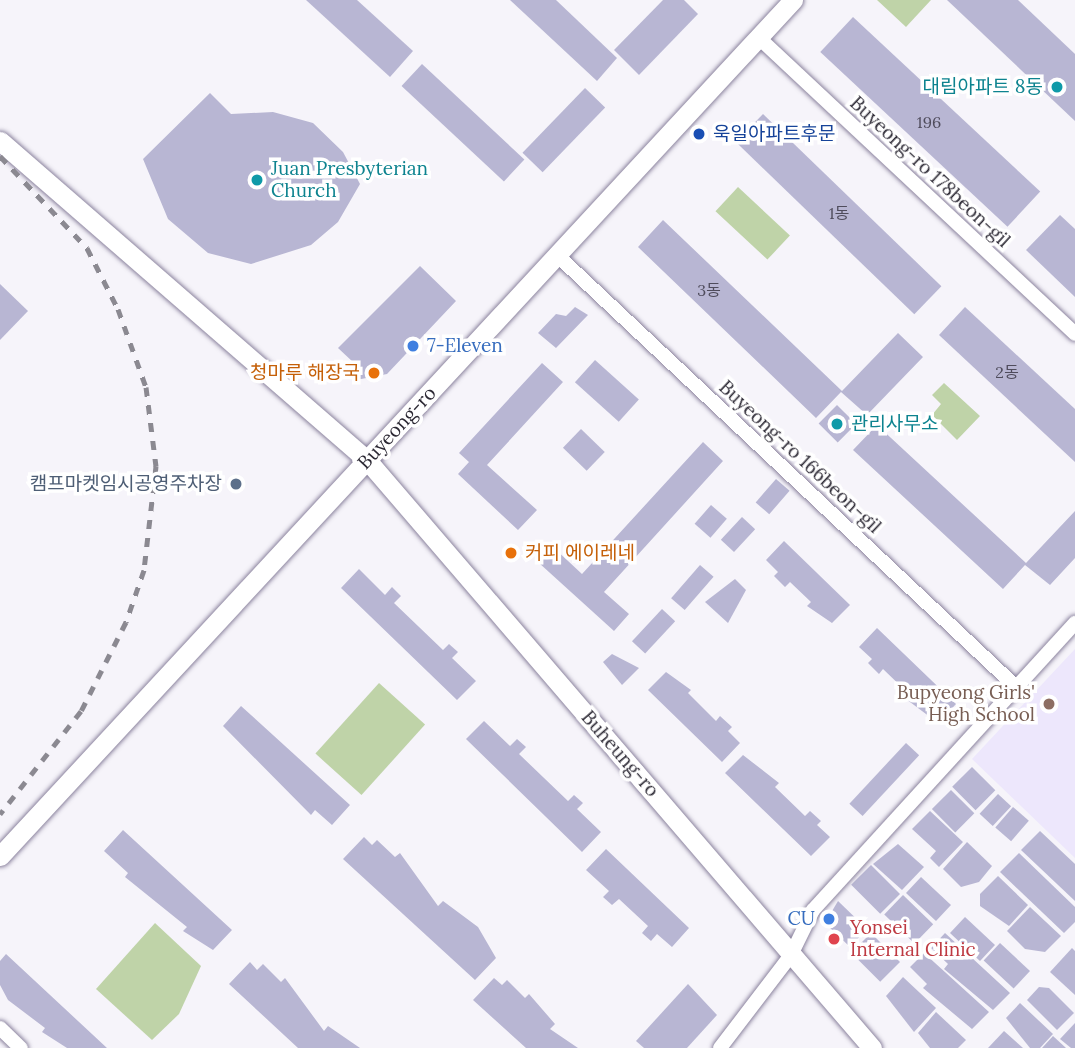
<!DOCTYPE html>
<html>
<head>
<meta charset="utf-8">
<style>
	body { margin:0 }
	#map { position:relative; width:1075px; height:1048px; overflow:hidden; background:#f6f4fa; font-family:Lora,"Noto Sans KR",serif }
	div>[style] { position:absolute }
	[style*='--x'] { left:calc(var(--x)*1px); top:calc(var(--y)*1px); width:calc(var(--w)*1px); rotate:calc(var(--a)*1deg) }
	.built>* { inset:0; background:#ede7fc }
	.green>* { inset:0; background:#bfd3a8; transform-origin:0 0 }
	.building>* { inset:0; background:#b8b6d3; transform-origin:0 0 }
	.roads { filter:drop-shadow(0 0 2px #8b839e) drop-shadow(0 0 2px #8b839e) }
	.street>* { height:14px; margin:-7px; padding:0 7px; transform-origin:7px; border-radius:7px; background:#fff }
	.secondary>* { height:19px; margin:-9.5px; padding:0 9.5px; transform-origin:9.5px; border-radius:9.5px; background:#fff }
	.rail>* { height:5px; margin-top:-2.5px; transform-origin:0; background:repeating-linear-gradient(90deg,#8b8991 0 9px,transparent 0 18px) }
	.dots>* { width:19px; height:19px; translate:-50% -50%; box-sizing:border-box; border:4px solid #fff; border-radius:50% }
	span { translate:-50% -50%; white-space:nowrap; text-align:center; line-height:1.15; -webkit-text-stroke:7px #fff; paint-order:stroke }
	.number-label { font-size:16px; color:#4f4c5c }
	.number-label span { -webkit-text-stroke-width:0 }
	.culture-label { font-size:19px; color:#0d838f }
	.right { translate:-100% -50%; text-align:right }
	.left { translate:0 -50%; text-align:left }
	.transit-label { font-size:19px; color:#164399 }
	.street-label { font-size:19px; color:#2c2934 }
	.shop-label { font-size:19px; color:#366cbe }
	.food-label { font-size:19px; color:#c56008 }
	.service-label { font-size:19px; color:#4e5e75 }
	.education-label { font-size:19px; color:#785e54 }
	.health-label { font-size:19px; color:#be3a42 }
</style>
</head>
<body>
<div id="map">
	<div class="built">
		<i style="clip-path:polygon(1075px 649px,1075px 858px,972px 759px)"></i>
	</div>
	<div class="green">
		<i style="clip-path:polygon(877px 0,931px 0,906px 27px)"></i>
		<i style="left:738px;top:187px;width:71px;height:33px;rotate:43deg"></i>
		<i style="clip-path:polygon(944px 383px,980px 416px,957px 440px,932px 415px,941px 404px,932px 395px)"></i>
		<i style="left:379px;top:683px;width:62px;height:95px;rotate:42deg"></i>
		<i style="clip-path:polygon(155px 923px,201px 966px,179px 1014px,152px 1040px,96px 989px)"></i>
	</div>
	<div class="building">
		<i style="clip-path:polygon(306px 0,357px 0,413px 51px,390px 77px)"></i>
		<i style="clip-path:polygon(510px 0,556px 0,617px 58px,597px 81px)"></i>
		<i style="clip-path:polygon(663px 0,684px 0,698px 14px,639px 75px,614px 50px)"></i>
		<i style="clip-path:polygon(947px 0,1018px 0,1075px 54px,1075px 121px)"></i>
		<i style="left:853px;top:17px;width:256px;height:48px;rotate:43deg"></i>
		<i style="left:422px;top:64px;width:140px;height:30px;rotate:43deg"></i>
		<i style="left:585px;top:88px;width:28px;height:90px;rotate:44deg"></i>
		<i style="clip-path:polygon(210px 93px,231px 114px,273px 112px,313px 123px,343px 152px,360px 184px,338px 222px,311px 245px,251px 264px,208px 253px,168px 219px,143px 159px)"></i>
		<i style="left:763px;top:114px;width:248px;height:39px;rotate:44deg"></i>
		<i style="clip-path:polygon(1060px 215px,1075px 229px,1075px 297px,1026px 250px)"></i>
		<i style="clip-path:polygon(663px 220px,842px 391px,898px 333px,923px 357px,867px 415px,841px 392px,816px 418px,638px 247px)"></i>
		<i style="clip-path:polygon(420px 266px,456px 301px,387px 374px,356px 380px,354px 363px,338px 348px)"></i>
		<i style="clip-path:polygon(0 284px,28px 311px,0 340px)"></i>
		<i style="clip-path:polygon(575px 307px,588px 315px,556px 348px,538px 333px,556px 314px,566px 316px)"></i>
		<i style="clip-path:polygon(965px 307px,1075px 409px,1075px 462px,939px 335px)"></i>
		<i style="left:595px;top:360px;width:59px;height:30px;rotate:42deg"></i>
		<i style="clip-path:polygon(542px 363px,563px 382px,487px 465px,537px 510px,518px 530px,458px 474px,469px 462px,459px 453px)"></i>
		<i style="left:837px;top:405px;width:27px;height:26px;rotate:45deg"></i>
		<i style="clip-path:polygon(877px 425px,1026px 563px,1075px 511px,1075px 558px,1050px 585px,1025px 565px,1003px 589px,853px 450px)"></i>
		<i style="left:581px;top:429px;width:33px;height:26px;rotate:44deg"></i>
		<i style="clip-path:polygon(703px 442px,723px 461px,604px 592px,629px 614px,614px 631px,539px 563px,553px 547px,582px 574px)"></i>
		<i style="left:776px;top:479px;width:18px;height:31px;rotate:41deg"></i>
		<i style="left:711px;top:505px;width:21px;height:25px;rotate:41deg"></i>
		<i style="left:742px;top:517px;width:18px;height:31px;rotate:43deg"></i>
		<i style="clip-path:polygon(784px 541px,850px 605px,832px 623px,807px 606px,811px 602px,790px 582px,785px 587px,774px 576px,778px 572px,766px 560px)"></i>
		<i style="left:700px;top:565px;width:18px;height:44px;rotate:41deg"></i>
		<i style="clip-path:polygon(359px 569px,385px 595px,392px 587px,401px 596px,394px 603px,443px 650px,449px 644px,458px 652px,452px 658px,476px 681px,457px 700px,341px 588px)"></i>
		<i style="clip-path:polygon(735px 579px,746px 590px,728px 623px,705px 602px)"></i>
		<i style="left:662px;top:609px;width:18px;height:44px;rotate:43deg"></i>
		<i style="clip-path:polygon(877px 628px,956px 704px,938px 723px,906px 699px,910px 695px,883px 669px,879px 674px,868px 663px,872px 659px,859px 647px)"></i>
		<i style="clip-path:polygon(612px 654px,639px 668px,622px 685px,603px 662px)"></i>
		<i style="clip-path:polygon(666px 672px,691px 690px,688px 693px,716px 721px,720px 716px,732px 727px,728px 731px,740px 743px,722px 762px,648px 690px)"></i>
		<i style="clip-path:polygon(241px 706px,350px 805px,332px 825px,315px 810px,311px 815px,223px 726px)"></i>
		<i style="clip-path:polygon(484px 721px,510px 746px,517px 739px,526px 747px,519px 754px,568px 801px,574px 795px,583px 803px,577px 809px,601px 832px,582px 852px,466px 739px)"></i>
		<i style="left:906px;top:743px;width:18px;height:83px;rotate:43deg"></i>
		<i style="clip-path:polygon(743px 755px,779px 783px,775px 787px,805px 816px,810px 811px,821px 821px,817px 825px,830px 837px,811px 856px,725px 773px)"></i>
		<i style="left:972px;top:767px;width:33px;height:28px;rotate:45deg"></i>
		<i style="left:951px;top:790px;width:33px;height:27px;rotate:45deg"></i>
		<i style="left:998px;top:794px;width:18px;height:27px;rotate:43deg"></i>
		<i style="left:1013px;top:807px;width:21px;height:27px;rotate:41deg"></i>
		<i style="clip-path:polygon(930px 811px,963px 842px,939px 867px,930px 858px,936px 851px,912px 829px)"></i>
		<i style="clip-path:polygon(123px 830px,232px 930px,213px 950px,183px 931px,187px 927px,125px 877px,128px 873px,104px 851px)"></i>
		<i style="clip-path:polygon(1040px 831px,1075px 864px,1075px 901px,1021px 850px)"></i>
		<i style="clip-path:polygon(364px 837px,372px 845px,377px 840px,395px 857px,400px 853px,438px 906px,443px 901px,478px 927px,496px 958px,475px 980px,343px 859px)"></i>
		<i style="clip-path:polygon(967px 842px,992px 866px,979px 882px,961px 887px,943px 869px)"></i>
		<i style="clip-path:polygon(898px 844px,924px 867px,902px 890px,873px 864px)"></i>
		<i style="clip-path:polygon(606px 849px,689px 928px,672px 947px,657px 934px,651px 941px,642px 933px,648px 926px,619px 899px,612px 905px,603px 897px,609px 891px,586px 870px)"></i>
		<i style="clip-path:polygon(1019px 853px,1075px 907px,1075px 922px,1064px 933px,1000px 872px)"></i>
		<i style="left:871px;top:865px;width:41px;height:28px;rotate:45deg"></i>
		<i style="clip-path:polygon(998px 876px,1028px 905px,1009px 926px,980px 906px,980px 894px)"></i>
		<i style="left:921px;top:877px;width:41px;height:22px;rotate:43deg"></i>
		<i style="left:903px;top:895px;width:42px;height:27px;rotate:44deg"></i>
		<i style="clip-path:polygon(838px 901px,867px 929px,850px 947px,825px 923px)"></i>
		<i style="clip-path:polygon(1030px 907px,1061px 936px,1045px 952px,1025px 949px,1007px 931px)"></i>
		<i style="left:965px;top:917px;width:41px;height:22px;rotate:43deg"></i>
		<i style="left:871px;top:933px;width:41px;height:28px;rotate:45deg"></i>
		<i style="clip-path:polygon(945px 933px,1010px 993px,993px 1010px,944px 969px,948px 964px,931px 948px)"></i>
		<i style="left:1000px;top:943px;width:41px;height:24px;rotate:43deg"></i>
		<i style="clip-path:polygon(1072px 948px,1075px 951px,1075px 995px,1050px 972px)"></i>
		<i style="clip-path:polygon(924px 953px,989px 1012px,972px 1029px,923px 988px,927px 984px,910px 967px)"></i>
		<i style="clip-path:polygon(6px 954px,107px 1048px,67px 1048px,42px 1032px,45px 1028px,8px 1000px,0 985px,0 961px)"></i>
		<i style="clip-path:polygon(250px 962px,257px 970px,263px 964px,281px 982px,285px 978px,324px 1031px,328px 1026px,360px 1048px,298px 1048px,229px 984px)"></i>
		<i style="clip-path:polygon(903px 977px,936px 1008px,914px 1032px,886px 996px)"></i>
		<i style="clip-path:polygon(494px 978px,502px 985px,507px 980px,525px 998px,529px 994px,555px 1024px,550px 1029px,578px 1048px,526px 1048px,473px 1000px)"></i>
		<i style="clip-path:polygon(688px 984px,717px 1015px,687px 1048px,644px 1048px,636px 1041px)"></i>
		<i style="clip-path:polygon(1039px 987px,1049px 988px,1074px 1013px,1057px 1030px,1027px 1000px)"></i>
		<i style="clip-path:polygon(1020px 1003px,1053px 1034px,1040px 1048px,1030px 1048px,1006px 1018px)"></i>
		<i style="clip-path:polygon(936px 1012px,966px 1040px,958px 1048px,930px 1048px,918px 1033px)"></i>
		<i style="clip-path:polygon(1075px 1023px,1075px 1048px,1071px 1048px,1060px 1039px)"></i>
		<i style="clip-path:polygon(1004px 1031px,1023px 1048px,988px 1048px)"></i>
		<i style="clip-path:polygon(1053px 1036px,1066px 1048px,1042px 1048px)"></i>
	</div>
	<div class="roads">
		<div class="street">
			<i style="--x:759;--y:38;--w:433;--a:43.1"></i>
			<i style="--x:557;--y:255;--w:630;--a:43.26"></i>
			<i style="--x:0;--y:1028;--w:29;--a:44"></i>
			<i style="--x:720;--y:1048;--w:117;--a:-52.6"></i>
			<i style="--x:791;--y:955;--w:50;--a:-63.9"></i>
			<i style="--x:813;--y:910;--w:389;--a:-47.6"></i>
		</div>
		<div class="secondary">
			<i style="--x:0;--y:141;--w:486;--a:41"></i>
			<i style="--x:367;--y:460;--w:775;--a:49.34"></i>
			<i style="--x:0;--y:856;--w:1167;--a:-47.19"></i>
		</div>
	</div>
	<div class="rail">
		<i style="--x:0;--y:156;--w:127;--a:46.6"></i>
		<i style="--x:87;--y:248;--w:68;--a:63.1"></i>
		<i style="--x:118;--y:309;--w:83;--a:70.3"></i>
		<i style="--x:146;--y:387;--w:80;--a:82.8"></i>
		<i style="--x:156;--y:466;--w:105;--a:96.6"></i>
		<i style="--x:144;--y:570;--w:55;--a:109.1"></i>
		<i style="--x:126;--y:622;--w:100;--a:116.8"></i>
		<i style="--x:81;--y:711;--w:131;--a:128.2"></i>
	</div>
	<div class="dots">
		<i style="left:1057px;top:87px;background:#0f9aa8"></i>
		<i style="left:699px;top:134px;background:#1a4fb4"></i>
		<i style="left:257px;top:180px;background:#0f9aa8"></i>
		<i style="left:413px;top:346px;background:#3f7fe0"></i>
		<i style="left:374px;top:373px;background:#e8710a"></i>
		<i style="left:837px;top:424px;background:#0f9aa8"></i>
		<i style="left:236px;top:484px;background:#5c6f8a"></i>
		<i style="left:511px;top:553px;background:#e8710a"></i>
		<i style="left:1049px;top:704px;background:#8d6e63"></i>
		<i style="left:829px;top:919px;background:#3f7fe0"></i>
		<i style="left:834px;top:939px;background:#e0444e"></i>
	</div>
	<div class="number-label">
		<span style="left:929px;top:122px">196</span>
		<span style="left:839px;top:213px">1동</span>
		<span style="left:709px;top:290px">3동</span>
		<span style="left:1007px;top:372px">2동</span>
	</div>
	<div class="culture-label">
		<span class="right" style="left:1043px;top:87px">대림아파트 8동</span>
		<span class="left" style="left:271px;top:180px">Juan Presbyterian<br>Church</span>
		<span class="left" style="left:851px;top:424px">관리사무소</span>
	</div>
	<div class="transit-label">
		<span class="left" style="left:713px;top:134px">욱일아파트후문</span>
	</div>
	<div class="street-label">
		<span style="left:930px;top:172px;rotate:43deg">Buyeong-ro 178beon-gil</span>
		<span style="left:397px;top:428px;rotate:-47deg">Buyeong-ro</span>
		<span style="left:800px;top:457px;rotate:43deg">Buyeong-ro 166beon-gil</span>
		<span style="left:620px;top:754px;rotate:49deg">Buheung-ro</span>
	</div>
	<div class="shop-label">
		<span class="left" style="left:427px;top:346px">7-Eleven</span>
		<span class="right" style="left:815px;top:919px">CU</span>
	</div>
	<div class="food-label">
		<span class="right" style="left:360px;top:373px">청마루 해장국</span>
		<span class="left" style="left:525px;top:553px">커피 에이레네</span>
	</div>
	<div class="service-label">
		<span class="right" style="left:222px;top:484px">캠프마켓임시공영주차장</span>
	</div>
	<div class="education-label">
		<span class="right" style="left:1035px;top:704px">Bupyeong Girls'<br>High School</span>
	</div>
	<div class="health-label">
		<span class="left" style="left:850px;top:939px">Yonsei<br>Internal Clinic</span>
	</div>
</div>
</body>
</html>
